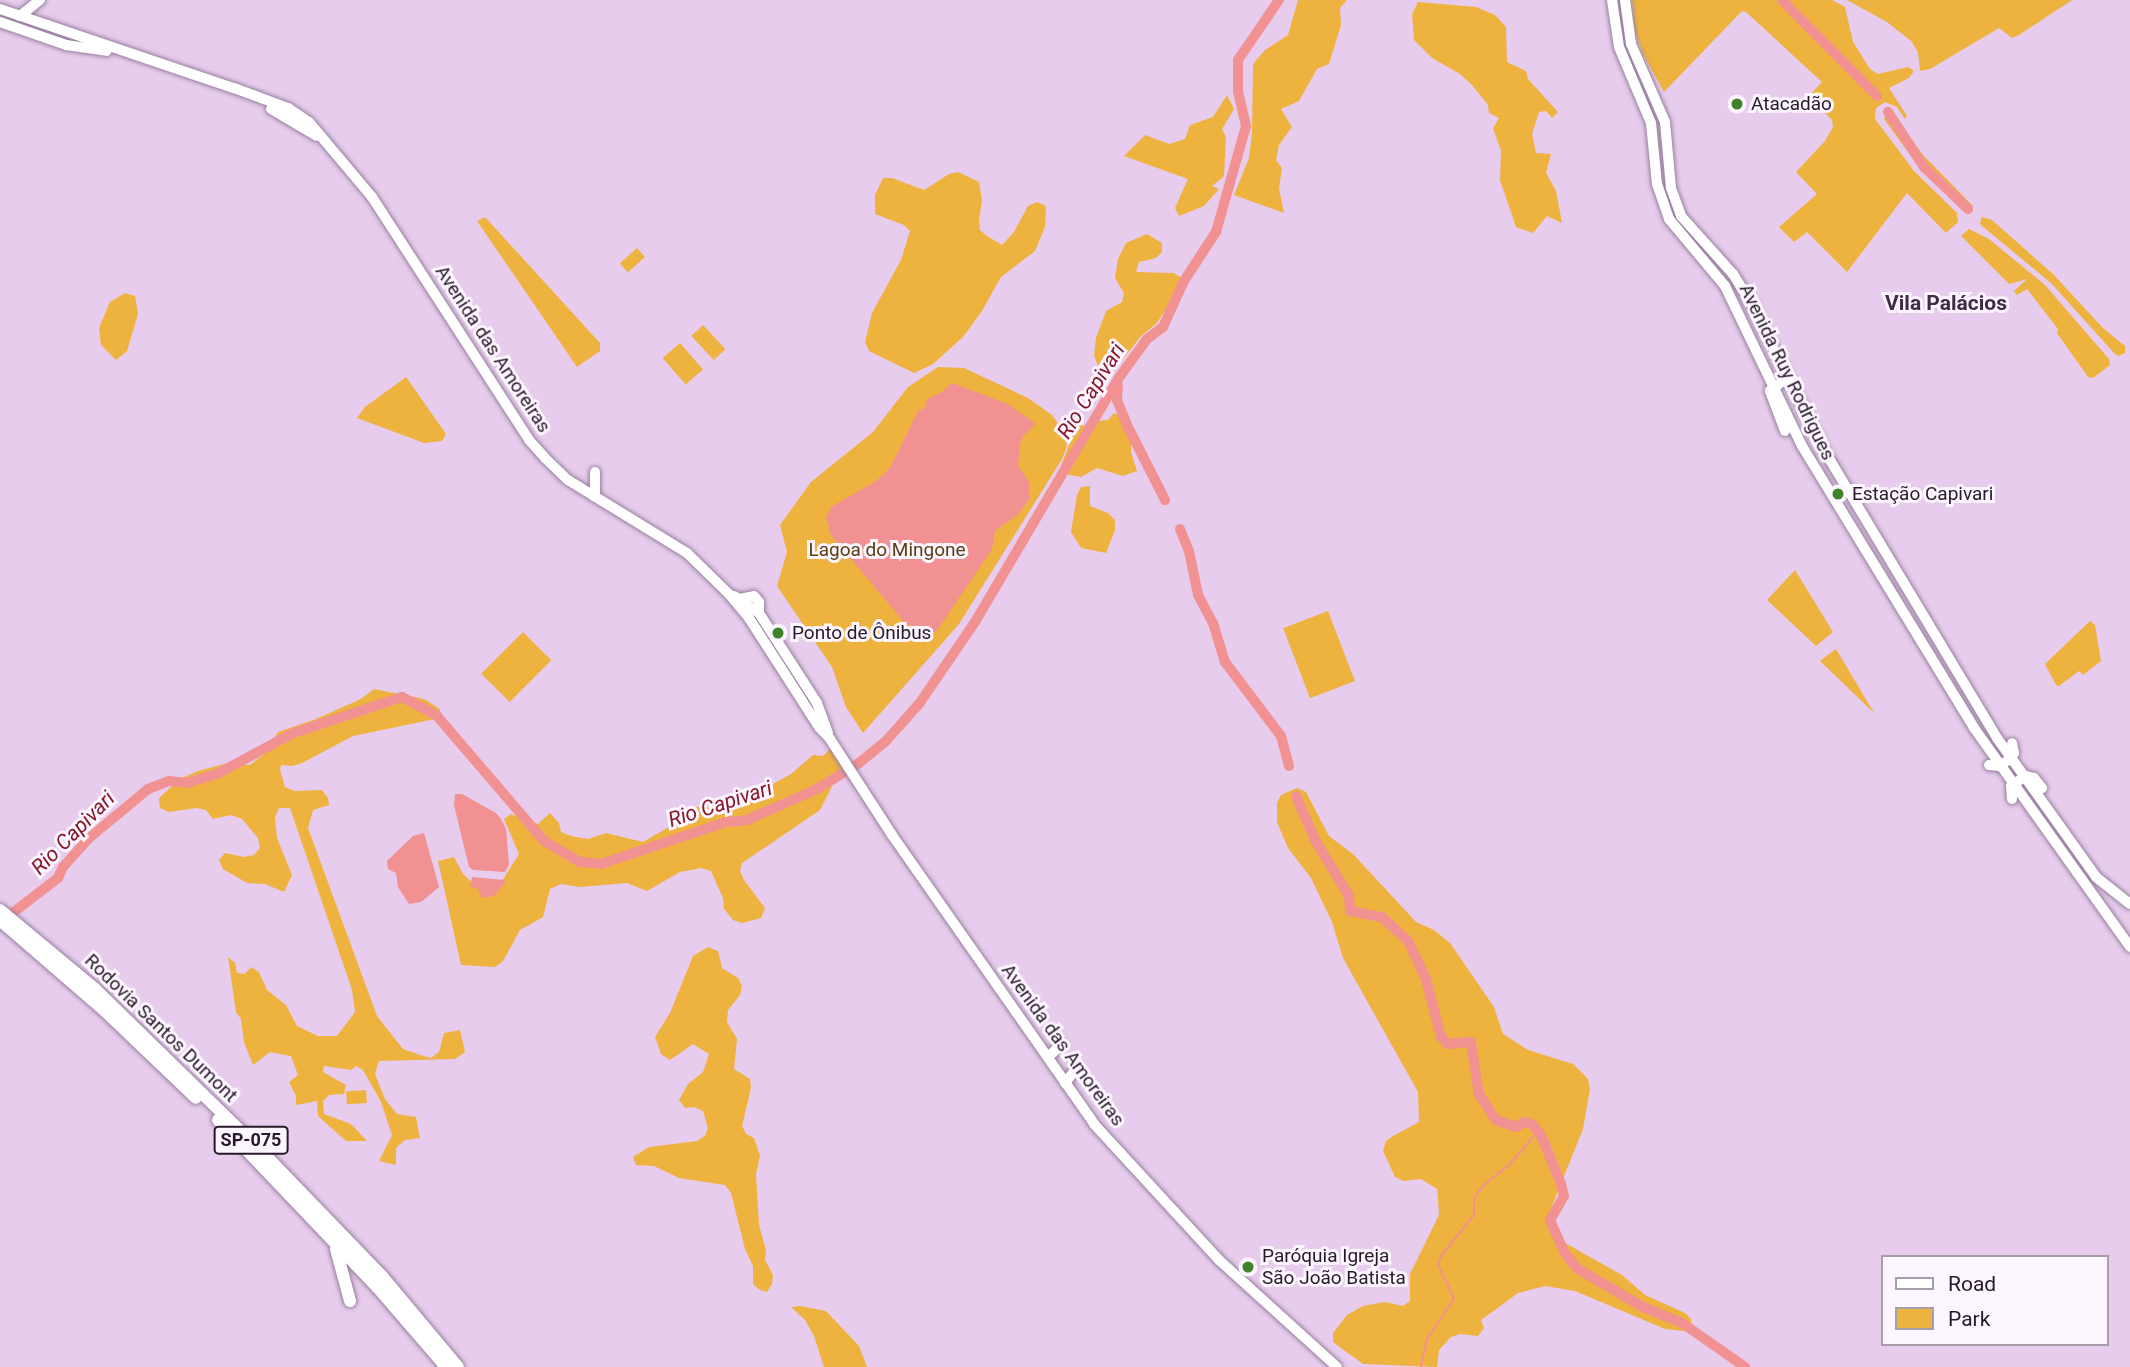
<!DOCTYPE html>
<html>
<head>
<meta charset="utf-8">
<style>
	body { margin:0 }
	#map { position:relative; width:2130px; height:1367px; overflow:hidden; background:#e7cced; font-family:Roboto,sans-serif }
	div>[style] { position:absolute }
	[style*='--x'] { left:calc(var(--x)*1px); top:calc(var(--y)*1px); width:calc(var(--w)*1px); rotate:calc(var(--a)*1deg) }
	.green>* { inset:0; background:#eeb23f; transform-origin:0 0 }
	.water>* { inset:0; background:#f29191 }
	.stream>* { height:2px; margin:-1px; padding:0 1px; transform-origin:1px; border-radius:1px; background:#f29191 }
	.river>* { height:10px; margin:-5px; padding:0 5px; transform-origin:5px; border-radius:5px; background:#f29191 }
	.roads { filter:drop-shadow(0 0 2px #98809e) drop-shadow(0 0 2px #98809e) }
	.major>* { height:10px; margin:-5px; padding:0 5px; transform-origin:5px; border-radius:5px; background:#fff }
	.highway>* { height:12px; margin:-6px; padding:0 6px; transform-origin:6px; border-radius:6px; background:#fff }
	.dots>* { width:19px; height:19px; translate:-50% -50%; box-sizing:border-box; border:4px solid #fdf5ff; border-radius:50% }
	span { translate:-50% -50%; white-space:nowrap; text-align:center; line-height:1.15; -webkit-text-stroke:6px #fdf5ff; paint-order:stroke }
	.shield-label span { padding:2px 5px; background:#fdf5ff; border:2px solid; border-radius:5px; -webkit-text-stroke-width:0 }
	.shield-label { font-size:18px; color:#251b27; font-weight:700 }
	.poi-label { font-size:19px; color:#251b27 }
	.left { translate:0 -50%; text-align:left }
	.street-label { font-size:19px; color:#251b27 }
	.park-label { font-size:19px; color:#594010 }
	.neighbourhood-label { font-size:21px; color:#412c46; font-weight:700 }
	.water-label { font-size:21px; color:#851827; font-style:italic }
	.legend { position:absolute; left:1881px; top:1255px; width:228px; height:91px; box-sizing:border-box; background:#fdf5ff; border:2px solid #a79ea9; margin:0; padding:9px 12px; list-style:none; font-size:21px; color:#251b27 }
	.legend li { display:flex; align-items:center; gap:14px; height:35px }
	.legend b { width:35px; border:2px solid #a79ea9 }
</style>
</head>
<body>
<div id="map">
	<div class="green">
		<i style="clip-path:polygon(1298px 0,1347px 0,1340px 8px,1341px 25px,1329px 64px,1317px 69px,1299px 101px,1281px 109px,1292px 127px,1279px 145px,1276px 160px,1282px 168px,1279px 188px,1284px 213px,1234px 195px,1249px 158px,1252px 134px,1253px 64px,1265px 50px,1288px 35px)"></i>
		<i style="clip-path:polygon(1632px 0,1832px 0,1845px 7px,1853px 42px,1870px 69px,1878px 74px,1908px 67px,1914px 71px,1909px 78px,1889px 88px,1907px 116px,1905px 119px,1897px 107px,1885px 102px,1876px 108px,1875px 119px,1914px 171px,1957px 213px,1958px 222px,1946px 233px,1907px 193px,1847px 272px,1807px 232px,1794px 242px,1779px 227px,1817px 194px,1796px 172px,1825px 141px,1833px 127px,1832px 120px,1809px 96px,1822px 82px,1746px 12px,1742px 11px,1664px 92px,1643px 54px,1635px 32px)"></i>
		<i style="clip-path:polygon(1847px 0,2072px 0,2019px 35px,2012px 38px,1999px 28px,1930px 69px,1920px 71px,1918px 52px,1911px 41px,1887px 22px)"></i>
		<i style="clip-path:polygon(1418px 2px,1476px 7px,1495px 15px,1506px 27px,1507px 62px,1526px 71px,1528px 79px,1558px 112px,1552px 118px,1546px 111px,1539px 112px,1532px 134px,1536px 153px,1551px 154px,1546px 173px,1556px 191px,1562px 223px,1547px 216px,1533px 233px,1516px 227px,1500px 180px,1501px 151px,1493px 128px,1499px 118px,1489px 113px,1488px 105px,1472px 85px,1460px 74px,1432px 58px,1414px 40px,1412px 14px)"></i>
		<i style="clip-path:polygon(1227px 95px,1234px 109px,1222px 129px,1226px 137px,1224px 176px,1212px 186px,1219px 189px,1204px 206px,1179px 216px,1175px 208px,1188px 179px,1124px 156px,1145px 135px,1169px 144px,1185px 139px,1190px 125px,1213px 117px)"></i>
		<i style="clip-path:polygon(1890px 112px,1924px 156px,1973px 206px,1967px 213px,1908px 152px,1884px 119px)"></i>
		<i style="clip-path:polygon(958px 172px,979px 182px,982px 201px,979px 220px,980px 230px,987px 236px,1002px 245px,1014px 232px,1028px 206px,1037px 202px,1046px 206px,1045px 227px,1035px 251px,1001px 277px,982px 311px,963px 337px,933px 364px,914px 373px,869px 351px,865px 342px,872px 313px,901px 260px,910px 231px,904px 225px,875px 214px,875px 195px,883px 178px,892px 178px,924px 190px,949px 174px)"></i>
		<i style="clip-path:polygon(485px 217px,600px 343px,600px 351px,577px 367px,477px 221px)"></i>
		<i style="clip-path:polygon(1982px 217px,1992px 220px,2053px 274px,2103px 328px,2125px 346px,2125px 353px,2118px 356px,2114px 353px,2051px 283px,1982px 226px,1980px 223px)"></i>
		<i style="clip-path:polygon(1969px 229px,1989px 239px,2045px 285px,2109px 359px,2110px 365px,2093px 378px,2088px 377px,2057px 333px,2058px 329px,2027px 289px,2017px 295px,2014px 291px,2027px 279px,2009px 284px,1961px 236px)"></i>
		<i style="clip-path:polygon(1147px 234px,1162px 243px,1162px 252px,1156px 258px,1139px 262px,1136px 272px,1173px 273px,1186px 280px,1156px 324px,1141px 336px,1116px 368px,1109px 374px,1100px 372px,1094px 355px,1096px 338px,1106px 311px,1122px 302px,1124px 293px,1115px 278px,1118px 259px,1126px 243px)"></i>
		<i style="left:637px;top:248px;width:12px;height:23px;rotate:48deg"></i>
		<i style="clip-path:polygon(125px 293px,135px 296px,138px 314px,127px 351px,116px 360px,101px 345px,99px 328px,110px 302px)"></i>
		<i style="left:703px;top:325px;width:33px;height:16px;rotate:47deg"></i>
		<i style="left:680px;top:343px;width:35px;height:23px;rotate:49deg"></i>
		<i style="clip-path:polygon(938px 367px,964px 368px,1028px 398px,1052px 415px,1064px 433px,1067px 446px,1062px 459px,959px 624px,863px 733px,846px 707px,832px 667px,777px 586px,787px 552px,780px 525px,811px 482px,873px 432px,908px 387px)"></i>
		<i style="clip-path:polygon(406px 377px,446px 434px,442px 441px,424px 443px,357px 418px,365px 407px)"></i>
		<i style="clip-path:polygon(1114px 413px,1122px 417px,1131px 434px,1131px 452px,1137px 471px,1123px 476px,1097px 468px,1081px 477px,1064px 474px,1061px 466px,1074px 432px,1080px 425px,1089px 427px,1096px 421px,1108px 420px)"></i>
		<i style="clip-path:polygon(1090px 486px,1090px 506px,1108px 513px,1115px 520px,1115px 530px,1106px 553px,1081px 548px,1071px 532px,1077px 495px,1081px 487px)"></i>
		<i style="clip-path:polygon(1795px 570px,1833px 632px,1816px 646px,1767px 600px)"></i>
		<i style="left:1328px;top:611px;width:75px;height:48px;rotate:69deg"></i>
		<i style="clip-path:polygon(2090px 621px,2095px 625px,2101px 661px,2083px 675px,2079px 671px,2059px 686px,2056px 685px,2045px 664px)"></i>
		<i style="left:523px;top:632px;width:40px;height:59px;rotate:45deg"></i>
		<i style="clip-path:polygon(1836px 649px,1874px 713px,1820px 661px)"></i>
		<i style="clip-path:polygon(374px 689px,424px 699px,440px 709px,440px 718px,353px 736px,302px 763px,292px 766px,281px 765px,280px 770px,285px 787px,294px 791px,322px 790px,328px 798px,329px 805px,313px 810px,308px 828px,377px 1016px,403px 1049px,423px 1056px,431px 1058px,439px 1052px,444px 1033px,460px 1030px,465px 1052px,455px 1059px,379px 1061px,375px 1074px,385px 1099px,397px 1114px,416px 1117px,420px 1138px,405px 1140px,396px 1148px,396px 1165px,379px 1161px,392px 1135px,381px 1102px,363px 1070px,356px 1066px,351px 1070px,324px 1066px,323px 1072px,346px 1085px,344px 1094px,329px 1095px,323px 1101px,324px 1114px,351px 1124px,367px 1141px,346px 1141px,318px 1116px,317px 1101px,296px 1105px,296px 1096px,289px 1082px,298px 1075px,291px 1056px,270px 1052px,253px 1065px,244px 1042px,241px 1019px,236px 1012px,228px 957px,235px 963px,237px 973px,245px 974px,251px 967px,259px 972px,267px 990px,286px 1005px,297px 1026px,318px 1036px,337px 1036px,355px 1012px,352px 990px,290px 808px,279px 808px,275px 817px,277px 838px,292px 875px,284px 892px,265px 884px,247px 883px,223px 869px,219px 860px,225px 853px,244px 857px,254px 855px,260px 848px,258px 838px,242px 819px,231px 815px,213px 819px,206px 810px,196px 808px,169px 812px,160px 808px,159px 798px,180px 779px,198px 771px,228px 763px,250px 765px,265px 753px,278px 732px,316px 719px,361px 699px)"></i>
		<i style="clip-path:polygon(831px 748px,842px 767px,820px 810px,742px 863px,740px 871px,744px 880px,765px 908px,761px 918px,742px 923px,733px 920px,724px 909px,723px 898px,711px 871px,701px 868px,680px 872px,647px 891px,627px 883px,580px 887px,561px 884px,550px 889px,543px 917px,520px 930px,503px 961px,495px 967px,461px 965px,438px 861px,454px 857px,463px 874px,476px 886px,502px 881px,519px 854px,504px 819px,511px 814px,538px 824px,550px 813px,559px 823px,561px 832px,571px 836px,588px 839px,606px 833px,643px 842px,674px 824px,674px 815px,693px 807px,724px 806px,742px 801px,791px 774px,813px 755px,823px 756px)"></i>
		<i style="clip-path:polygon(1297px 788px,1306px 792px,1329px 836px,1353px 854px,1416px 922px,1434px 930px,1450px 943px,1494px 1007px,1503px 1034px,1528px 1050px,1573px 1064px,1588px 1079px,1590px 1089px,1583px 1129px,1548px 1216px,1558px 1239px,1622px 1275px,1645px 1295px,1685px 1313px,1691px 1319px,1692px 1329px,1684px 1331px,1665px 1329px,1575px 1291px,1545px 1286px,1518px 1293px,1481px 1320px,1484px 1328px,1478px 1336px,1460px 1334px,1451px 1337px,1439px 1350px,1437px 1367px,1363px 1364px,1333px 1342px,1333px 1333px,1347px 1315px,1363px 1306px,1385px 1302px,1403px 1306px,1410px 1301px,1410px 1274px,1439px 1215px,1438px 1198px,1437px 1189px,1421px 1179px,1403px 1181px,1395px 1177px,1383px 1151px,1386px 1141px,1393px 1136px,1419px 1122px,1418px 1092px,1343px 958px,1332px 922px,1311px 878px,1288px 848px,1277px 822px,1277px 803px,1281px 795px)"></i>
		<i style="clip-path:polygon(708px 947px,718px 951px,722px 968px,738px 978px,742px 986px,740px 995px,728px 1010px,727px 1022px,737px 1039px,734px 1069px,750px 1079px,751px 1088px,742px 1126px,746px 1134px,754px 1138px,760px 1156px,756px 1174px,759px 1225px,766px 1250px,765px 1260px,773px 1275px,772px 1284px,767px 1292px,760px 1290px,753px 1284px,753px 1266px,745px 1249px,731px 1193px,725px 1185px,679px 1178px,654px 1166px,636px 1165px,633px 1157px,649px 1147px,697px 1141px,705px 1136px,708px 1128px,703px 1111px,694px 1107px,685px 1108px,679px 1100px,688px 1084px,703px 1072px,709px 1054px,693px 1044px,670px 1060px,661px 1054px,655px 1037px,670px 1013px,693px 956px)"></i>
		<i style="left:366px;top:1090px;width:13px;height:20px;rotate:86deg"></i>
		<i style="clip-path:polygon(800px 1306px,826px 1311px,859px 1346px,867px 1367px,824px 1367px,814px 1336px,805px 1320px,791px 1307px)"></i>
	</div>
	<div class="water">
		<i style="clip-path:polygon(952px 383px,1008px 404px,1036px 424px,1024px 435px,1020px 444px,1018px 466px,1029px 482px,1029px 500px,1017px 515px,995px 531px,992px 549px,936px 632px,918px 631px,904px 622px,846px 553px,831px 535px,826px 518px,831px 507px,876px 481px,890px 468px,918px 411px,925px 408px,927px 399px,942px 392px)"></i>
		<i style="clip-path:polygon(455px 794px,462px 794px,496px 813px,501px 819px,506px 829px,509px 865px,505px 872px,473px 870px,469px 867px,454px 805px)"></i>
		<i style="clip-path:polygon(424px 833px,439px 887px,421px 902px,409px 904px,398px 887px,396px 873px,388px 869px,387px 861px,413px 836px)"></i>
		<i style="clip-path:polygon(472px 877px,504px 880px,506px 882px,494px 896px,482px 898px,477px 888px,470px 887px)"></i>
	</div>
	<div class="stream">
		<i style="--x:1421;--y:1367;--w:29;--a:-78"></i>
		<i style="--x:1427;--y:1339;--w:48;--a:-56"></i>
		<i style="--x:1454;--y:1299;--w:38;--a:-115"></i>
		<i style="--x:1438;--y:1265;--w:9;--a:-72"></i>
		<i style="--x:1441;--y:1256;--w:53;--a:-51.2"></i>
		<i style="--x:1474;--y:1215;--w:18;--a:-90"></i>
		<i style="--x:1474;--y:1197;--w:18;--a:-49"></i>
		<i style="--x:1486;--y:1183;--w:29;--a:-38"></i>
		<i style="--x:1509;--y:1165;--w:45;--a:-49.5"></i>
	</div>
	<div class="river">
		<i style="--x:1782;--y:0;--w:135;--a:45.3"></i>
		<i style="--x:1888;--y:112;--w:66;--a:56.8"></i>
		<i style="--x:1924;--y:167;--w:61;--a:43.7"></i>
		<i style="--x:1118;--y:385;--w:15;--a:94"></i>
		<i style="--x:1117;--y:400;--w:29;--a:68"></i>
		<i style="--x:1128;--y:427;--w:82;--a:63.1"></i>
		<i style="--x:1180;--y:529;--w:24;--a:68"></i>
		<i style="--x:1189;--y:551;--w:45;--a:78.4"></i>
		<i style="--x:1198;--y:595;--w:32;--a:62"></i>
		<i style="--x:1213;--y:623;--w:41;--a:72.9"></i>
		<i style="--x:1225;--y:662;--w:93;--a:52.9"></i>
		<i style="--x:1281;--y:736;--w:31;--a:75"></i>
		<i style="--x:1296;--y:796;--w:48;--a:66.6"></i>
		<i style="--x:1315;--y:840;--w:66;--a:58.7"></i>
		<i style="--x:1349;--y:896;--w:15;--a:86"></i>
		<i style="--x:1350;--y:911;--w:33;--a:11"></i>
		<i style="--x:1382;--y:917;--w:35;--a:43"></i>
		<i style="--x:1408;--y:941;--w:42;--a:64.7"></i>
		<i style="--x:1426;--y:979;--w:60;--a:75.5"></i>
		<i style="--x:1441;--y:1037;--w:10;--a:45"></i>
		<i style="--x:1448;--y:1044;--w:23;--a:-5"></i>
		<i style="--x:1471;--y:1042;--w:53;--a:81.3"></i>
		<i style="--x:1479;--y:1094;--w:31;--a:57"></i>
		<i style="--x:1496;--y:1120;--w:21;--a:19"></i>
		<i style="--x:1516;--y:1127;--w:9;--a:-32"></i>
		<i style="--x:1524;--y:1122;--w:9;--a:18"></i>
		<i style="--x:1533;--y:1125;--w:13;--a:51"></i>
		<i style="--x:1541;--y:1135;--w:53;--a:67.8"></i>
		<i style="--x:1561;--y:1184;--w:12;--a:76"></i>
		<i style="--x:1564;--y:1196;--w:28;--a:120"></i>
		<i style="--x:1550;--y:1220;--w:35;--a:66"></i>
		<i style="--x:1564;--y:1252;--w:22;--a:51"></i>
		<i style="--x:1578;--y:1269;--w:75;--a:30.3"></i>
		<i style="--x:1643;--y:1307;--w:42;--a:22.3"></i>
		<i style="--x:1682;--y:1323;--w:77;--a:34.9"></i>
		<i style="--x:2;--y:921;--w:71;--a:-37.5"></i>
		<i style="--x:58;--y:878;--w:12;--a:-66"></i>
		<i style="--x:63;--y:867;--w:38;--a:-48"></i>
		<i style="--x:88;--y:839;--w:78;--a:-39.8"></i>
		<i style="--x:148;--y:789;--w:22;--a:-21"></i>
		<i style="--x:169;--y:781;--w:18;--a:6"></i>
		<i style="--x:187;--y:783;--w:34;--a:-17"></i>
		<i style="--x:219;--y:773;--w:82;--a:-28.4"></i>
		<i style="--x:291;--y:734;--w:117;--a:-18.4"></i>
		<i style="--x:402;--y:697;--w:40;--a:28"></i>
		<i style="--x:437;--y:716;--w:165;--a:49.4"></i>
		<i style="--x:544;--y:841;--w:42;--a:30.3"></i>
		<i style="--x:580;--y:862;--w:21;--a:5"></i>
		<i style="--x:601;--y:864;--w:132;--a:-18.6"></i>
		<i style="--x:726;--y:822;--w:21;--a:-5"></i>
		<i style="--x:747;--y:820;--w:77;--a:-23.9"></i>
		<i style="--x:817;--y:789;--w:49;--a:-31.8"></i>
		<i style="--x:859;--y:763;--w:35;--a:-39"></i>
		<i style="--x:886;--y:741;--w:50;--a:-48.3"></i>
		<i style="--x:919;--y:704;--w:99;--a:-55.7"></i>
		<i style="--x:975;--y:622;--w:282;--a:-59.5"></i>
		<i style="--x:1118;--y:379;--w:49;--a:-54.1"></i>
		<i style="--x:1147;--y:339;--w:20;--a:-37"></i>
		<i style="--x:1163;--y:327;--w:51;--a:-65.5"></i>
		<i style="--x:1184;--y:281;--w:59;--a:-56.9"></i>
		<i style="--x:1216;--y:232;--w:110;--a:-74.2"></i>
		<i style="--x:1246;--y:126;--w:35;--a:-103"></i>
		<i style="--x:1238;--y:92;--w:32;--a:-90"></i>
		<i style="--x:1238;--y:60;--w:73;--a:-55.7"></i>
	</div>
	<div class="roads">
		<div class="major">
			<i style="--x:1612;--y:0;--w:48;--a:81.5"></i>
			<i style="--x:1619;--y:47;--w:82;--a:67.2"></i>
			<i style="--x:1651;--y:123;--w:61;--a:84.4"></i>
			<i style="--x:1657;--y:184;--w:37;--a:71"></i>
			<i style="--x:1669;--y:219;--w:87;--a:50.1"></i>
			<i style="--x:1725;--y:286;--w:178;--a:64.3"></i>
			<i style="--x:1802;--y:446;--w:330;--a:58.6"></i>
			<i style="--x:1974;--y:728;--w:269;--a:54.5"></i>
			<i style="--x:1625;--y:0;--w:44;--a:82.2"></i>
			<i style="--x:1631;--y:44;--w:85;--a:66.4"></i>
			<i style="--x:1665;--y:122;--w:66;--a:84.8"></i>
			<i style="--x:1671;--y:188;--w:30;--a:70"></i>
			<i style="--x:1681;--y:216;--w:78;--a:48.1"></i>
			<i style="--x:1733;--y:274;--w:32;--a:58"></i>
			<i style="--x:1750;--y:301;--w:166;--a:63.6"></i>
			<i style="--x:1824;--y:450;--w:336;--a:59"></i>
			<i style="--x:1997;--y:738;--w:171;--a:54.5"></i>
			<i style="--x:2096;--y:877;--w:43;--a:38.5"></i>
			<i style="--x:0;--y:9;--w:247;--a:18.7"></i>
			<i style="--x:234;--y:88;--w:58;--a:20.3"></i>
			<i style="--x:288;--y:108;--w:25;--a:34"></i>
			<i style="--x:309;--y:122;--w:98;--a:50"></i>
			<i style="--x:372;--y:197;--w:289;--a:57.1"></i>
			<i style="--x:529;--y:440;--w:24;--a:48"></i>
			<i style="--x:545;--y:458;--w:32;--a:44"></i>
			<i style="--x:568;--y:480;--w:140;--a:31.5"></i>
			<i style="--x:687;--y:553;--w:59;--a:44.3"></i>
			<i style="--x:729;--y:594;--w:31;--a:50"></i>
			<i style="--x:749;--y:618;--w:130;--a:57.3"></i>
			<i style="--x:819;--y:727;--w:16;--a:47"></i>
			<i style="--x:830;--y:739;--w:114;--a:57.1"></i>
			<i style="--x:892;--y:835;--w:353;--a:55"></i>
			<i style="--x:1094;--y:1124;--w:185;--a:47.4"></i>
			<i style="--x:1219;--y:1260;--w:159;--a:42.2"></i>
			<i style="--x:20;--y:16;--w:26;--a:-39"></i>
			<i style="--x:0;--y:22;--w:70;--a:19.2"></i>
			<i style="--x:66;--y:45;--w:41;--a:8.3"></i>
			<i style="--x:271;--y:109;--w:53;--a:30.4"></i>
			<i style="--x:1785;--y:431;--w:43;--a:-110.6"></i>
			<i style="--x:1770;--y:391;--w:23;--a:-38"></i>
			<i style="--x:595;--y:497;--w:25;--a:-90"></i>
			<i style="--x:734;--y:596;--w:30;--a:34"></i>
			<i style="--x:759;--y:613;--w:107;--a:57.2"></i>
			<i style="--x:817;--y:703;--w:32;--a:70"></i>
			<i style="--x:734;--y:600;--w:20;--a:-11"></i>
			<i style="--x:754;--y:596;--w:8;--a:50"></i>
			<i style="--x:759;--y:602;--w:11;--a:90"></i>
			<i style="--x:1989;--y:765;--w:11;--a:5"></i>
			<i style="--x:2000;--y:766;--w:14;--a:-36"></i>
			<i style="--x:2011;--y:758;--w:6;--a:-59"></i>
			<i style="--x:2014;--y:753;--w:10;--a:-101"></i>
			<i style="--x:2012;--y:799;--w:13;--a:-94"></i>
			<i style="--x:2011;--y:786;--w:18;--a:-34"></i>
			<i style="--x:2026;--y:776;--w:8;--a:14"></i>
			<i style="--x:2034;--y:778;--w:13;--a:51"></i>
			<i style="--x:1048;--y:1057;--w:18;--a:-43"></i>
			<i style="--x:1065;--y:1083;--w:18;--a:-52"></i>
		</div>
		<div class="highway">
			<i style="--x:0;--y:910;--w:124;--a:39.7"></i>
			<i style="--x:95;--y:989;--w:242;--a:44.3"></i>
			<i style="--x:268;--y:1158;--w:163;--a:46"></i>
			<i style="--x:381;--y:1275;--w:120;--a:50.1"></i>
			<i style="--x:2;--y:922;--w:135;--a:40.8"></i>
			<i style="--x:104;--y:1010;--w:127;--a:43.7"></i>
			<i style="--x:218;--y:1120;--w:233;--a:46.4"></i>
			<i style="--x:379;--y:1289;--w:103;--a:49.3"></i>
			<i style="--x:336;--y:1249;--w:54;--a:74.9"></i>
		</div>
	</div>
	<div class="dots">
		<i style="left:1737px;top:104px;background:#3c8329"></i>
		<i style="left:1838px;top:494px;background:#3c8329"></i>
		<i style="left:778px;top:633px;background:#3c8329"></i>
		<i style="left:1248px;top:1267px;background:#3c8329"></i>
	</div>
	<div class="shield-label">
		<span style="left:251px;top:1140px">SP-075</span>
	</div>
	<div class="poi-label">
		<span class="left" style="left:1751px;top:104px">Atacadão</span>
		<span class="left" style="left:1852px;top:494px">Estação Capivari</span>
		<span class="left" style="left:792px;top:633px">Ponto de Ônibus</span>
		<span class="left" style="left:1262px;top:1267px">Paróquia Igreja<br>São João Batista</span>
	</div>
	<div class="street-label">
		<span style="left:493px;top:349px;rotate:57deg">Avenida das Amoreiras</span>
		<span style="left:1787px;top:372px;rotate:64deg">Avenida Ruy Rodrigues</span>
		<span style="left:161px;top:1028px;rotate:44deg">Rodovia Santos Dumont</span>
		<span style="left:1063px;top:1045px;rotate:54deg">Avenida das Amoreiras</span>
	</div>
	<div class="park-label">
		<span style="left:887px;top:550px">Lagoa do Mingone</span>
	</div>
	<div class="neighbourhood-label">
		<span style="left:1946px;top:303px">Vila Palácios</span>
	</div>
	<div class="water-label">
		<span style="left:1091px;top:391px;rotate:-58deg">Rio Capivari</span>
		<span style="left:720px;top:804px;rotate:-18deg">Rio Capivari</span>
		<span style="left:73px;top:833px;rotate:-45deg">Rio Capivari</span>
	</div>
	<ul class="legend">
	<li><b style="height:9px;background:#fff"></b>Road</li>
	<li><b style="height:19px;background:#eeb23f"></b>Park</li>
	</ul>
</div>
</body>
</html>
